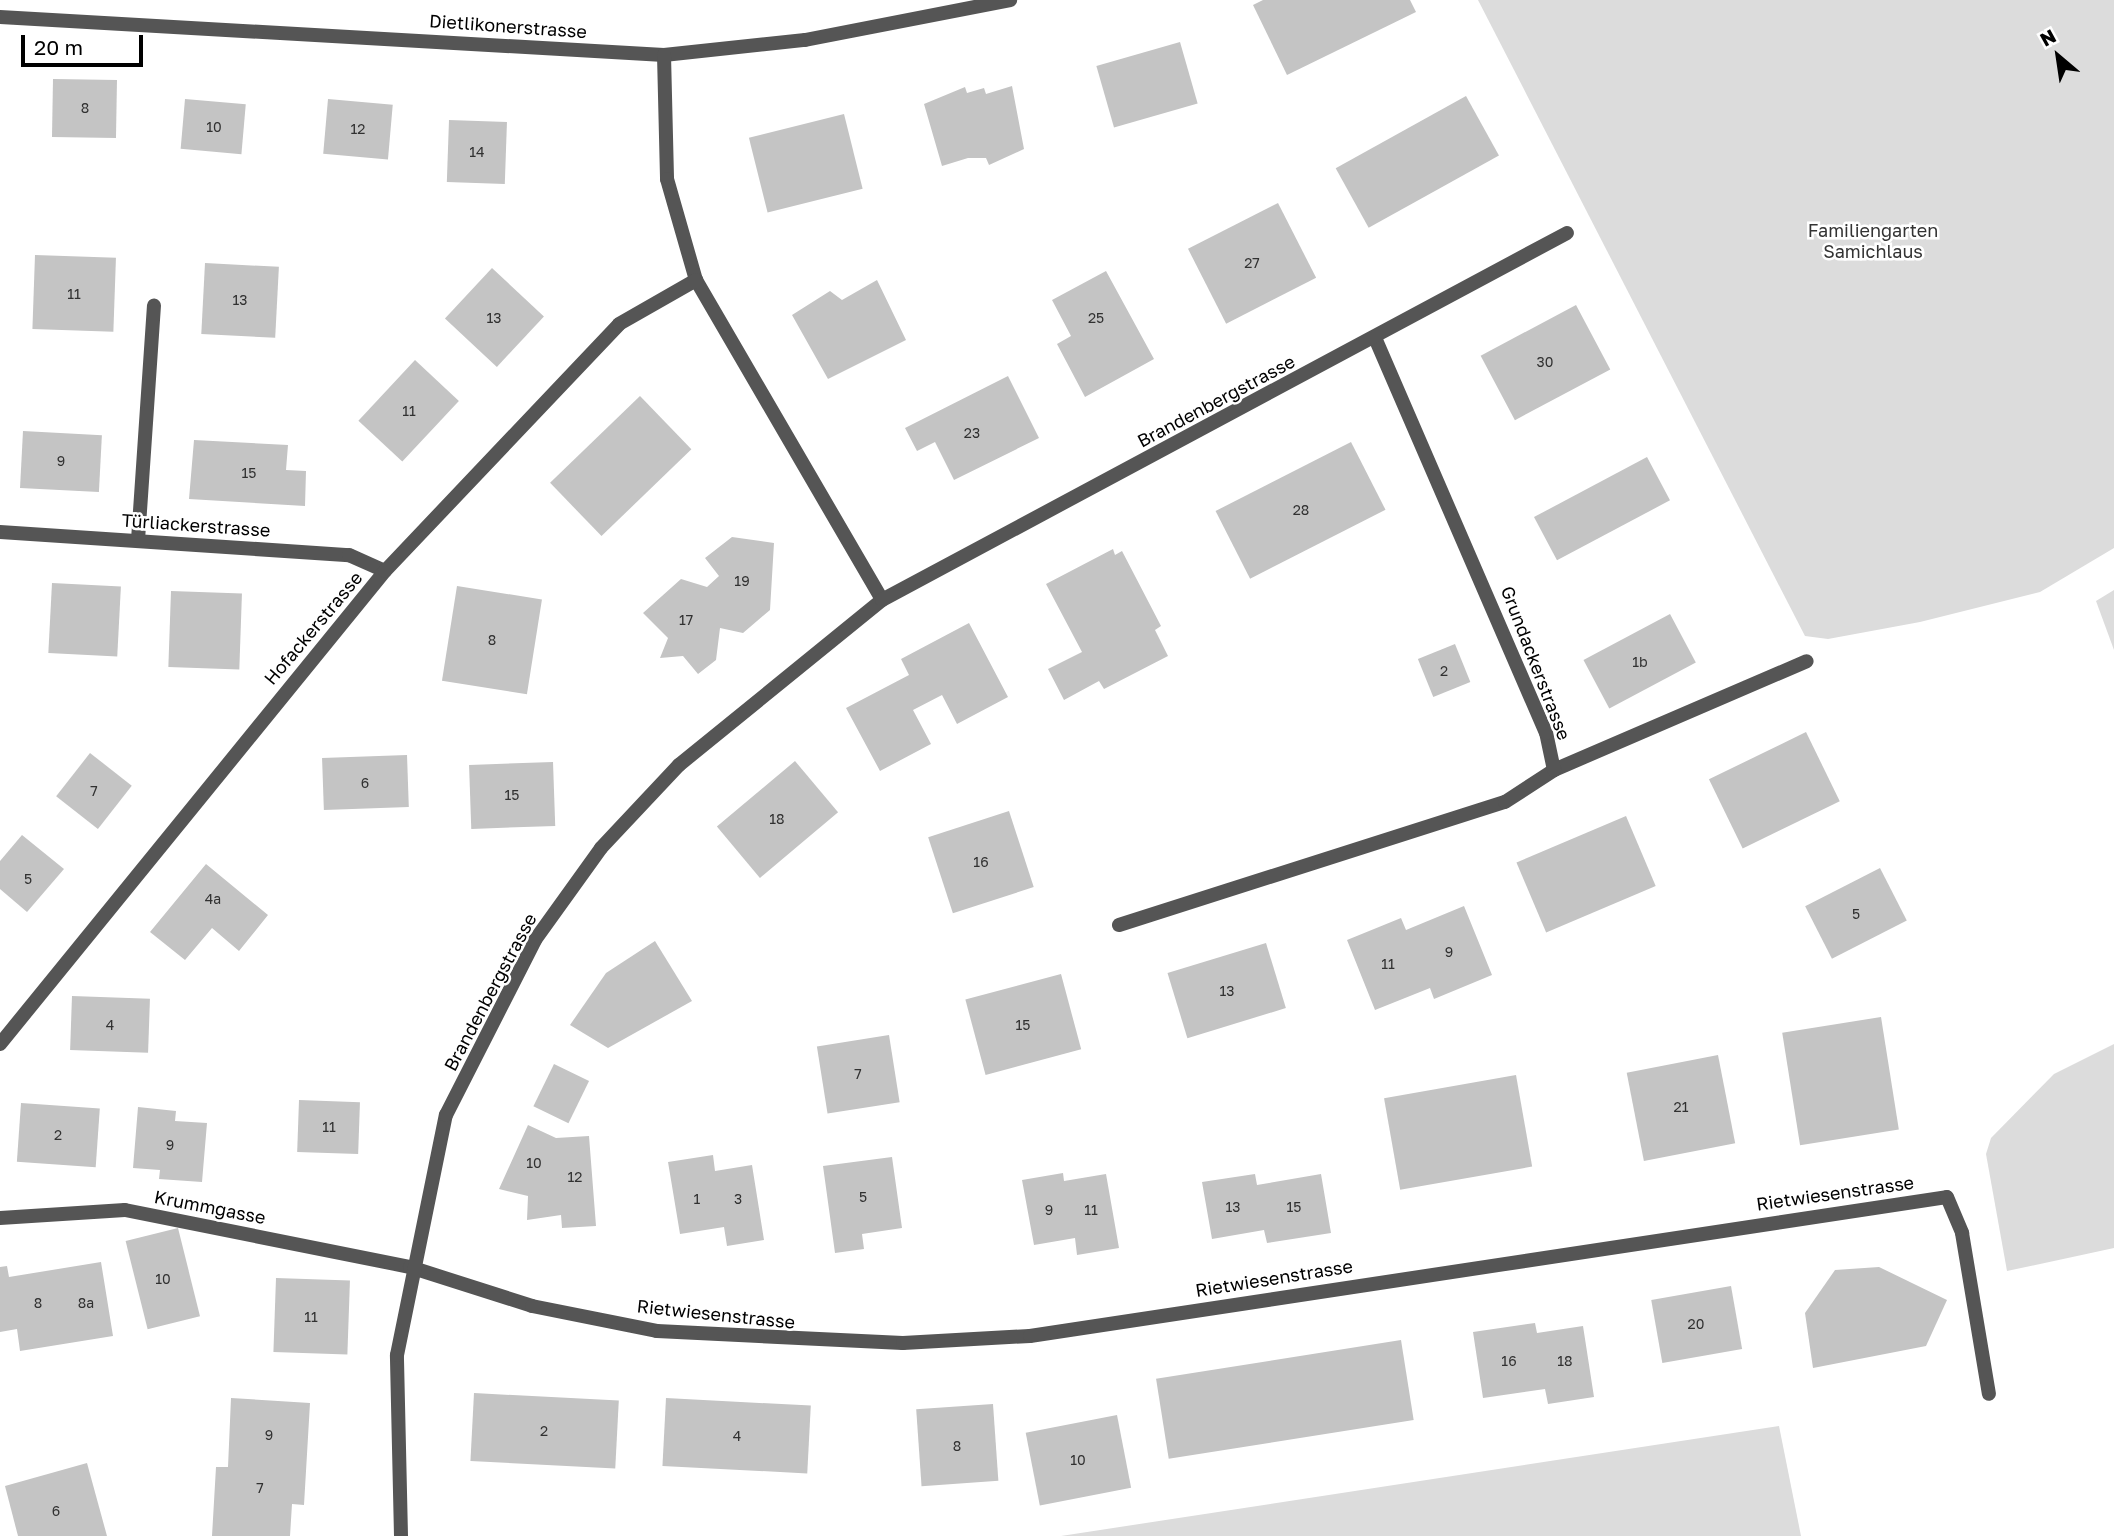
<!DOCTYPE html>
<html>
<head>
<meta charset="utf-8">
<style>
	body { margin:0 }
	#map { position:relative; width:2114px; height:1536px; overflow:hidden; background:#fff; font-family:"Golos Text",sans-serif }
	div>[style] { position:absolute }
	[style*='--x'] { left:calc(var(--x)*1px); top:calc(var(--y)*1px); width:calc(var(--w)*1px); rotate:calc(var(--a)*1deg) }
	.green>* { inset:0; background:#dcdcdc }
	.building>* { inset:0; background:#c4c4c4; transform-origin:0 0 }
	.service>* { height:14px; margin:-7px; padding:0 7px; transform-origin:7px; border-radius:7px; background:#555 }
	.minor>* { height:14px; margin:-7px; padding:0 7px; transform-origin:7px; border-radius:7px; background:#555 }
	span { translate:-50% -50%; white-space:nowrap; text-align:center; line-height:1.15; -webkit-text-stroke:5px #fff; paint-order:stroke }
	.number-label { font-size:14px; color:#313131 }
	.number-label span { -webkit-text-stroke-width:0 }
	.street-label { font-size:18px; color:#000 }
	.park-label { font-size:18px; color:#333 }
	.north { position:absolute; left:2023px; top:21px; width:70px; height:70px; -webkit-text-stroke:5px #fff; paint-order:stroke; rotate:331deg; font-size:19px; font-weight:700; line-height:28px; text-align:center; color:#000 }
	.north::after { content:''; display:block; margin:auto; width:24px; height:32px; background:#000; clip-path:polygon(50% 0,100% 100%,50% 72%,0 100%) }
	.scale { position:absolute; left:21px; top:35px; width:122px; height:32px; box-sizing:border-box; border:4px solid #000; border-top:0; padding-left:9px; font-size:21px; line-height:24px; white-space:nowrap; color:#000; -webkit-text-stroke:5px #fff; paint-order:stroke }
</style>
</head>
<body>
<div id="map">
	<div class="green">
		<i style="clip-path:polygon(1478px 0,2114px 0,2114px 548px,2040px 592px,1920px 622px,1828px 639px,1805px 636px)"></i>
		<i style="clip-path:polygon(2114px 590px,2114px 650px,2096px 601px)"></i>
		<i style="clip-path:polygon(2114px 1044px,2114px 1248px,2007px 1271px,1986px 1154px,1991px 1138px,2054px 1074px)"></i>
		<i style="clip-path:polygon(1779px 1426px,1801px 1536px,1061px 1536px)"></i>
	</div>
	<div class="building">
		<i style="clip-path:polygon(1263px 0,1410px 0,1416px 12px,1287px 75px,1253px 5px)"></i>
		<i style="left:1180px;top:42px;width:64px;height:87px;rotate:74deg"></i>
		<i style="left:53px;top:79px;width:64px;height:58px;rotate:1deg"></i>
		<i style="clip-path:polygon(1012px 86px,1024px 149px,989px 165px,986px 158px,968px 158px,942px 166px,924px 104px,965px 87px,967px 93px,984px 88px,986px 94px)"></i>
		<i style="left:1466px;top:96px;width:68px;height:149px;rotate:61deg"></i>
		<i style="left:185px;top:99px;width:61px;height:50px;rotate:5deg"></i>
		<i style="left:328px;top:99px;width:65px;height:55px;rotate:5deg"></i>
		<i style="left:844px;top:114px;width:77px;height:98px;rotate:76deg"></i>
		<i style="left:449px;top:120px;width:58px;height:62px;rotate:2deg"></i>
		<i style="left:1278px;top:203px;width:84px;height:101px;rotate:63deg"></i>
		<i style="left:35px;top:255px;width:81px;height:74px;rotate:2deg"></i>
		<i style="left:205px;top:263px;width:74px;height:71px;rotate:3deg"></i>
		<i style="left:492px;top:268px;width:71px;height:69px;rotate:43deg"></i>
		<i style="clip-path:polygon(1106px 271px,1154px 359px,1085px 397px,1057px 344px,1071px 336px,1052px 300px)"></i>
		<i style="clip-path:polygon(877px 280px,906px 340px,828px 379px,792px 315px,830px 291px,842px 300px)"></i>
		<i style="left:1576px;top:305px;width:73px;height:108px;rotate:62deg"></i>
		<i style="left:415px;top:360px;width:60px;height:83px;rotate:43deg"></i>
		<i style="clip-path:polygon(1008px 376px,1039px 438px,954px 480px,935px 442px,917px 451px,905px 428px)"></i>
		<i style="left:640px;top:396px;width:74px;height:125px;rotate:46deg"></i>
		<i style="left:23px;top:431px;width:79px;height:57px;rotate:3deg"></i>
		<i style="clip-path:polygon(194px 440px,288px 445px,286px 470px,306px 471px,305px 506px,189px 499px)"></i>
		<i style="left:1351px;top:442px;width:76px;height:152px;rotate:63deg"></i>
		<i style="left:1647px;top:457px;width:49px;height:128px;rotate:62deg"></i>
		<i style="clip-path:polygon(732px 537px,774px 543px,770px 610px,743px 633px,720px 628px,716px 660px,698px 674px,683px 656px,660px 658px,668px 638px,643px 613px,681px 579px,707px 587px,719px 576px,705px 558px)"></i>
		<i style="clip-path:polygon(1113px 549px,1115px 555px,1122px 551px,1161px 626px,1155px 630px,1168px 656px,1104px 689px,1099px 681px,1064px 700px,1048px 669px,1082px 652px,1046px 584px)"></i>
		<i style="left:52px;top:583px;width:69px;height:70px;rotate:3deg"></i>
		<i style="left:457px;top:586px;width:86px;height:96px;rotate:9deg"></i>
		<i style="left:171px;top:591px;width:71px;height:76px;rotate:2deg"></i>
		<i style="left:1670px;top:614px;width:55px;height:98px;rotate:62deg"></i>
		<i style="clip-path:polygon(969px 623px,1008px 697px,957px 724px,942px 695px,913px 710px,931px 744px,880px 771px,846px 708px,909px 675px,901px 659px)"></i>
		<i style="left:1455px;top:644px;width:41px;height:40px;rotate:68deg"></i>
		<i style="left:1806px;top:732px;width:77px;height:108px;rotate:64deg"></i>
		<i style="left:90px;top:753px;width:53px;height:55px;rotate:38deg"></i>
		<i style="left:407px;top:755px;width:52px;height:85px;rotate:88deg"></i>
		<i style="left:795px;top:761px;width:67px;height:102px;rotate:50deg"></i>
		<i style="left:553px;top:762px;width:64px;height:84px;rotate:88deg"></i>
		<i style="left:1009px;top:811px;width:80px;height:85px;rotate:72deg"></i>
		<i style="left:1626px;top:816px;width:76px;height:119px;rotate:67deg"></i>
		<i style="clip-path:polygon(22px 835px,64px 869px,27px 912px,0 889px,0 861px)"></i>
		<i style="clip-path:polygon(206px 864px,268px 915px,239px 951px,212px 928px,185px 960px,150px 932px)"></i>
		<i style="left:1880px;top:868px;width:59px;height:84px;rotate:63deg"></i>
		<i style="clip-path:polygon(1464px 906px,1492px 975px,1434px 999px,1430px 988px,1375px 1010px,1347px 940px,1401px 918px,1406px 930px)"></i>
		<i style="clip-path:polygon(655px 941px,692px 1001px,608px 1048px,570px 1025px,606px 973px)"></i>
		<i style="left:1266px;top:943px;width:68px;height:103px;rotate:73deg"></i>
		<i style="left:1061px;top:974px;width:78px;height:99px;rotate:75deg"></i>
		<i style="left:72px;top:996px;width:78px;height:54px;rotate:2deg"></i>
		<i style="left:1881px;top:1017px;width:114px;height:100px;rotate:81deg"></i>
		<i style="left:889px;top:1035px;width:68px;height:73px;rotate:81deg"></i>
		<i style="left:1718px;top:1055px;width:90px;height:93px;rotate:79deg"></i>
		<i style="left:554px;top:1064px;width:39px;height:47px;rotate:26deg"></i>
		<i style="left:1516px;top:1075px;width:93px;height:134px;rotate:80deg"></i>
		<i style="left:299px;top:1100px;width:61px;height:52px;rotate:2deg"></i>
		<i style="left:21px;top:1103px;width:79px;height:59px;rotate:4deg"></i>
		<i style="clip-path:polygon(138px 1107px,176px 1111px,175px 1121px,207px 1123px,202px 1182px,159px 1179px,160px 1170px,133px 1168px)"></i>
		<i style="clip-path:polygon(528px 1125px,556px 1138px,589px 1136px,596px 1226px,562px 1228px,561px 1215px,527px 1220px,528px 1196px,499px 1189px)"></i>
		<i style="clip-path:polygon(713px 1155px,715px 1171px,752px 1165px,764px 1240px,727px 1246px,724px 1227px,680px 1234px,668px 1162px)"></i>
		<i style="clip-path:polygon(892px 1157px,902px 1228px,862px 1234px,864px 1249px,835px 1253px,823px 1166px)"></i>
		<i style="clip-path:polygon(1063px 1173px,1064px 1181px,1106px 1174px,1119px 1248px,1077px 1255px,1075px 1238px,1034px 1245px,1022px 1180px)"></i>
		<i style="clip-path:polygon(1255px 1174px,1257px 1185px,1321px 1174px,1331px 1233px,1267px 1243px,1264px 1230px,1212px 1239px,1202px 1182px)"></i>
		<i style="left:178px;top:1228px;width:91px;height:54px;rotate:76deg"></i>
		<i style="clip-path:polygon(101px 1262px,113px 1336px,20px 1351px,17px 1329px,0 1332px,0 1267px,7px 1266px,9px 1277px)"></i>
		<i style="clip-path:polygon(1879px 1267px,1947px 1300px,1926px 1346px,1813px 1368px,1805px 1313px,1835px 1270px)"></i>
		<i style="left:276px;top:1278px;width:74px;height:74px;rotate:2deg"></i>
		<i style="left:1731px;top:1286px;width:64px;height:81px;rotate:80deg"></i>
		<i style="clip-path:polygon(1535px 1323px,1537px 1333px,1583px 1326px,1594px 1397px,1548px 1404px,1545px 1389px,1483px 1398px,1473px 1332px)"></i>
		<i style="left:1401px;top:1340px;width:81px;height:248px;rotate:81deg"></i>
		<i style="left:474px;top:1393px;width:145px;height:68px;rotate:3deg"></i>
		<i style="clip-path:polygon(231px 1398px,310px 1403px,304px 1505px,292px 1504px,290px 1536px,212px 1536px,216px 1467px,228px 1467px)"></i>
		<i style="left:666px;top:1398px;width:145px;height:68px;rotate:3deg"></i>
		<i style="left:993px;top:1404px;width:77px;height:77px;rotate:86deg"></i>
		<i style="left:1117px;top:1415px;width:74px;height:93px;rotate:79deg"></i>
		<i style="clip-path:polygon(87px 1463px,107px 1536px,18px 1536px,5px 1486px)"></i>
	</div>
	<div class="service">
		<i style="--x:138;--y:540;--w:235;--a:-86.1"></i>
	</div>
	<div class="minor">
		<i style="--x:0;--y:17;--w:665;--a:3.28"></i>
		<i style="--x:664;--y:55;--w:142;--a:-6.1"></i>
		<i style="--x:805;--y:40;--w:209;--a:-11"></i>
		<i style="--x:664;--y:55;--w:124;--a:88.6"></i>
		<i style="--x:667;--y:179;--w:105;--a:74"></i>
		<i style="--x:696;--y:280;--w:370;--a:59.8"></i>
		<i style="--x:0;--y:532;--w:350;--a:3.8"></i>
		<i style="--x:349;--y:555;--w:39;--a:24"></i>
		<i style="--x:1554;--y:770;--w:275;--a:-23.3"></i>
		<i style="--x:1119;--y:925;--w:405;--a:-17.7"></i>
		<i style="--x:1505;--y:802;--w:59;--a:-33.1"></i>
		<i style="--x:1554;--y:770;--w:38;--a:-102"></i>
		<i style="--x:1546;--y:733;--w:430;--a:-113.4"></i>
		<i style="--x:0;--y:1044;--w:610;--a:-50.86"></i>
		<i style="--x:385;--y:571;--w:340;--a:-46.5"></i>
		<i style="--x:619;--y:324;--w:89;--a:-29.7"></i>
		<i style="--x:0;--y:1218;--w:125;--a:-3.7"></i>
		<i style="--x:125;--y:1210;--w:291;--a:11.3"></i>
		<i style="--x:410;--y:1267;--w:128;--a:17.7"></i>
		<i style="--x:532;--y:1306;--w:127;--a:11.3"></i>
		<i style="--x:657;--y:1331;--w:246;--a:2.8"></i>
		<i style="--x:903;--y:1343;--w:127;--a:-3.2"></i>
		<i style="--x:1030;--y:1336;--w:927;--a:-8.62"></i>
		<i style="--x:1947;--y:1197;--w:39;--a:67"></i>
		<i style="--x:1962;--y:1233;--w:163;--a:80.5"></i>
		<i style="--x:401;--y:1536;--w:181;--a:-91.3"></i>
		<i style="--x:397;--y:1355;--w:245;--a:-78.5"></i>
		<i style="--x:446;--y:1115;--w:196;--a:-63"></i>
		<i style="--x:535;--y:940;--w:113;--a:-54.3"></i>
		<i style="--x:601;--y:848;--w:114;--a:-46.8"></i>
		<i style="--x:679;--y:765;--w:262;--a:-39.1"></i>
		<i style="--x:882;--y:600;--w:777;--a:-28.18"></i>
	</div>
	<div class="number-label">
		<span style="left:85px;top:108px">8</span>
		<span style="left:214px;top:127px">10</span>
		<span style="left:358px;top:129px">12</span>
		<span style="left:477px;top:152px">14</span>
		<span style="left:1252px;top:263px">27</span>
		<span style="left:74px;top:294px">11</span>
		<span style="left:240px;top:300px">13</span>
		<span style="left:494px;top:318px">13</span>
		<span style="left:1096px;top:318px">25</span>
		<span style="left:1545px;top:362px">30</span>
		<span style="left:409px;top:411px">11</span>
		<span style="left:972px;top:433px">23</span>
		<span style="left:61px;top:461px">9</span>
		<span style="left:249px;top:473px">15</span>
		<span style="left:1301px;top:510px">28</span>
		<span style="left:742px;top:581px">19</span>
		<span style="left:686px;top:620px">17</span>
		<span style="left:492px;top:640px">8</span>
		<span style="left:1640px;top:662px">1b</span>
		<span style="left:1444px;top:671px">2</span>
		<span style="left:365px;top:783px">6</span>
		<span style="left:94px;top:791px">7</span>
		<span style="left:512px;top:795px">15</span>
		<span style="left:777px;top:819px">18</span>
		<span style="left:981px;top:862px">16</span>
		<span style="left:28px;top:879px">5</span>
		<span style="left:213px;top:899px">4a</span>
		<span style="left:1856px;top:914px">5</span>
		<span style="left:1449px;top:952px">9</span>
		<span style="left:1388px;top:964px">11</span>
		<span style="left:1227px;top:991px">13</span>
		<span style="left:110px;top:1025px">4</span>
		<span style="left:1023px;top:1025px">15</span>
		<span style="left:858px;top:1074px">7</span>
		<span style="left:1681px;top:1107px">21</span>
		<span style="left:329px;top:1127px">11</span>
		<span style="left:58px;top:1135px">2</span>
		<span style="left:170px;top:1145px">9</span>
		<span style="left:534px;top:1163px">10</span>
		<span style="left:575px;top:1177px">12</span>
		<span style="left:863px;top:1197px">5</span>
		<span style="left:697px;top:1199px">1</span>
		<span style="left:738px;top:1199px">3</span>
		<span style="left:1233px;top:1207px">13</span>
		<span style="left:1294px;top:1207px">15</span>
		<span style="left:1049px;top:1210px">9</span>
		<span style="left:1091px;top:1210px">11</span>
		<span style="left:163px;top:1279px">10</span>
		<span style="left:38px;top:1303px">8</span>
		<span style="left:86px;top:1303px">8a</span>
		<span style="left:311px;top:1317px">11</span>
		<span style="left:1696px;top:1324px">20</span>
		<span style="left:1509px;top:1361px">16</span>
		<span style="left:1565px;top:1361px">18</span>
		<span style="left:544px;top:1431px">2</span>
		<span style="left:269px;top:1435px">9</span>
		<span style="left:737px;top:1436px">4</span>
		<span style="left:957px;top:1446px">8</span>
		<span style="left:1078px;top:1460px">10</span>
		<span style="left:260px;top:1488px">7</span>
		<span style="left:56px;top:1511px">6</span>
	</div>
	<div class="street-label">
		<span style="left:508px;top:26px;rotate:4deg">Dietlikonerstrasse</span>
		<span style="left:1216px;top:401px;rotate:-28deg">Brandenbergstrasse</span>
		<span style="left:196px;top:525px;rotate:4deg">Türliackerstrasse</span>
		<span style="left:313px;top:628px;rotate:-50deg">Hofackerstrasse</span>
		<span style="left:1536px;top:663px;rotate:69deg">Grundackerstrasse</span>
		<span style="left:490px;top:992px;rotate:-62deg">Brandenbergstrasse</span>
		<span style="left:1835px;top:1193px;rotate:-8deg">Rietwiesenstrasse</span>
		<span style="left:210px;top:1207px;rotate:11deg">Krummgasse</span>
		<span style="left:1274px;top:1278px;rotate:-9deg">Rietwiesenstrasse</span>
		<span style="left:716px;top:1314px;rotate:6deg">Rietwiesenstrasse</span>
	</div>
	<div class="park-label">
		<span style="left:1873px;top:241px">Familiengarten<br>Samichlaus</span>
	</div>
	<div class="north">N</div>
	<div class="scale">20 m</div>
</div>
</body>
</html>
